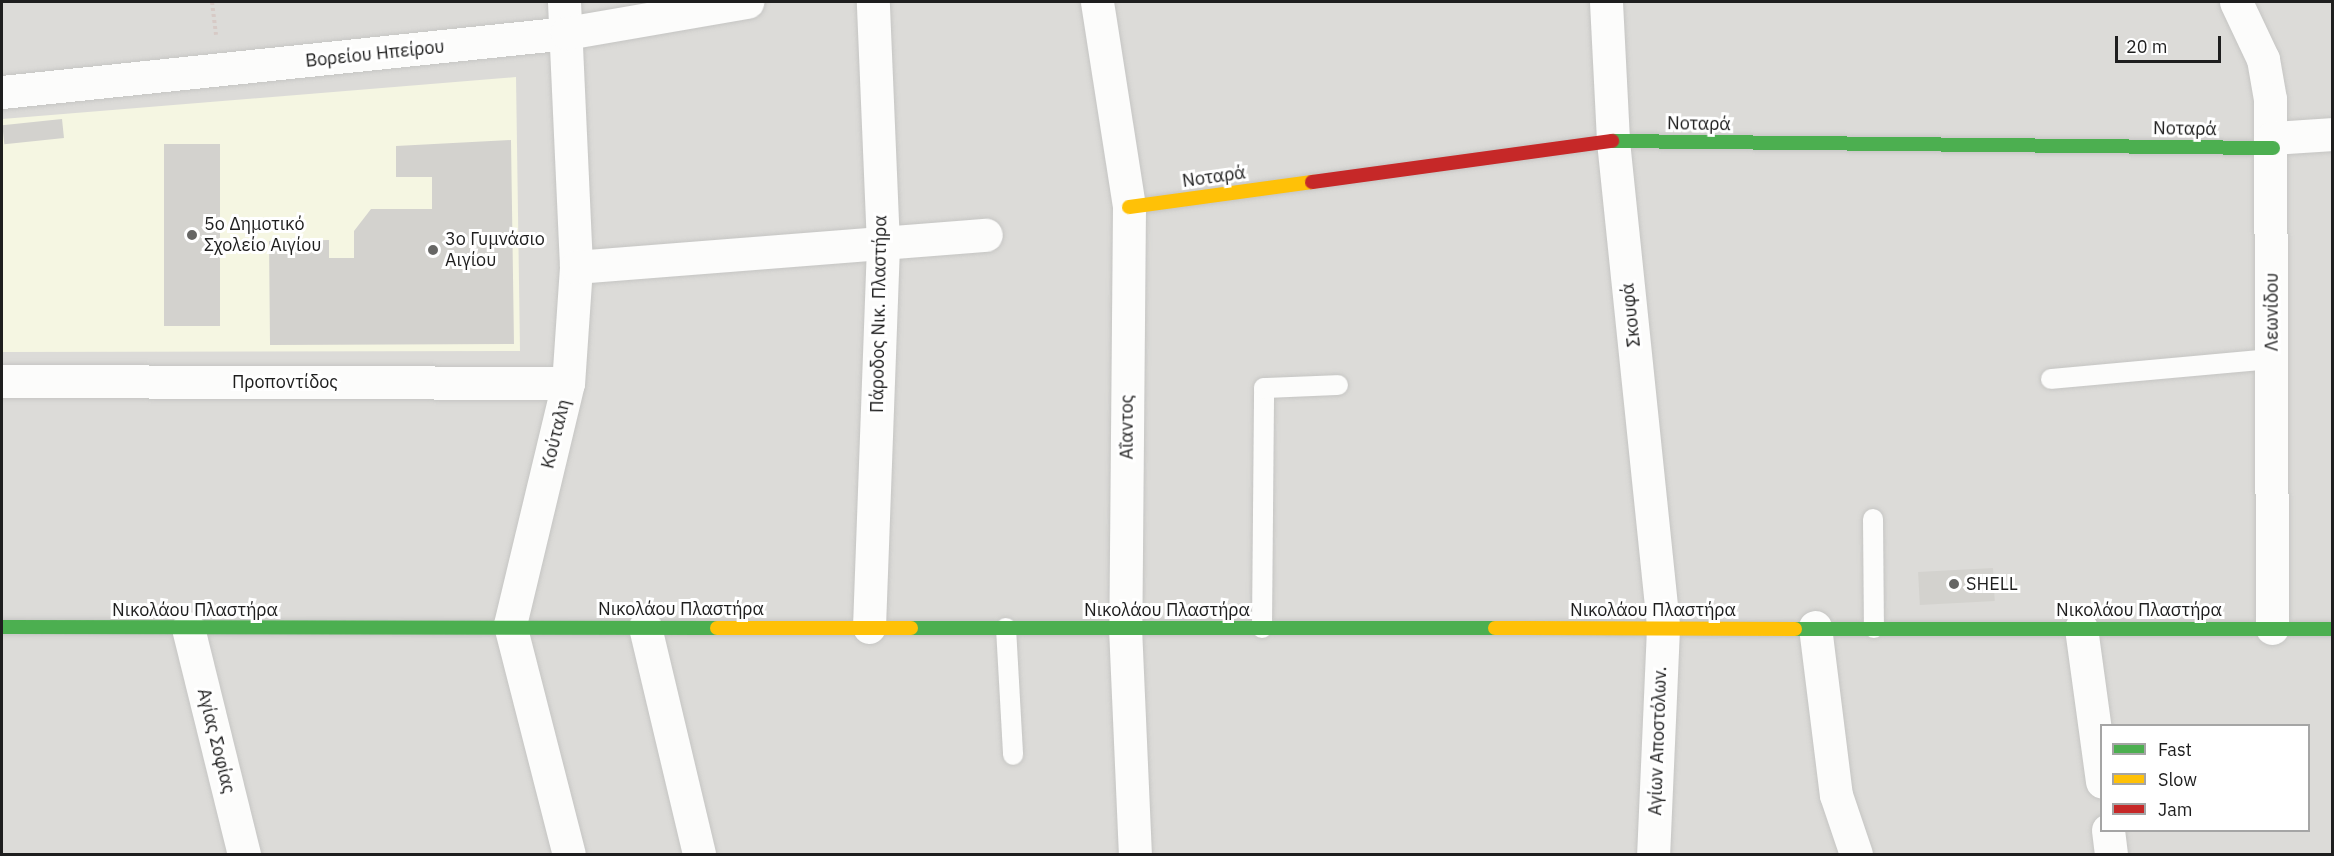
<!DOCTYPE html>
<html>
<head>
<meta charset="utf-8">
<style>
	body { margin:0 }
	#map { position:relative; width:2334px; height:856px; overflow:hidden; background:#edece7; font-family:"IBM Plex Sans",sans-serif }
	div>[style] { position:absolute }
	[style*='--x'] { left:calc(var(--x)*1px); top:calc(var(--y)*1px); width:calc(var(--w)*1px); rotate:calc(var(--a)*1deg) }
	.residential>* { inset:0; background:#dcdbd8 }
	.education>* { inset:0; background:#f5f6e2 }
	.building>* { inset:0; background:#d3d2ce; transform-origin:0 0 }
	.path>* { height:4px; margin-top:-2px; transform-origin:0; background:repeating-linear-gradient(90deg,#d7cac6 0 3px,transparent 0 6px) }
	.roads { filter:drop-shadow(0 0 2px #c5c5c3) drop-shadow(0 0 2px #c5c5c3) }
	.lane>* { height:20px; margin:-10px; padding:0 10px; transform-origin:10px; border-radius:10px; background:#fcfcfb }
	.street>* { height:33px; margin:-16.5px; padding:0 16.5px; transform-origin:16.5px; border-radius:16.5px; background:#fcfcfb }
	.fast>* { height:14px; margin:-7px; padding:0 7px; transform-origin:7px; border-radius:7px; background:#4caf50 }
	.slow>* { height:14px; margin:-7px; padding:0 7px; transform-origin:7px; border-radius:7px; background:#ffc107 }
	.jam>* { height:14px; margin:-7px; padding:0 7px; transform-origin:7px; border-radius:7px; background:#c62828 }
	.dots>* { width:16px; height:16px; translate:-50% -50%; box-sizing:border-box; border:3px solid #fff; border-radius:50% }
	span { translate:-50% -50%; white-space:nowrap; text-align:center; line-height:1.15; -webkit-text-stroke:6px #fff; paint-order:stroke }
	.street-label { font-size:18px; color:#1e1e1e }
	.poi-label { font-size:18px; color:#1e1e1e }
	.left { translate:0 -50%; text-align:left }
	.frame { position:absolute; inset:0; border:3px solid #1e1e1e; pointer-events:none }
	.legend { position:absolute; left:2100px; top:724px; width:210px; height:108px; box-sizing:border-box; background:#fff; border:2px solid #a5a5a5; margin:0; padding:8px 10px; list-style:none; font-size:18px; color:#1e1e1e }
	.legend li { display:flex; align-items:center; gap:12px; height:30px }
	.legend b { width:30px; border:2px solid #a5a5a5 }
	.scale { position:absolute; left:2115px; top:36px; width:106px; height:27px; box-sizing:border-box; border:3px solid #1e1e1e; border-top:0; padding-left:8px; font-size:18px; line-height:21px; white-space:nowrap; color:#1e1e1e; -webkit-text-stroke:4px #fff; paint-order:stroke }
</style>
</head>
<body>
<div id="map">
	<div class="residential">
		<i style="clip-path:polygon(evenodd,2px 2px,2332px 2px,2332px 854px,2px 854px,2px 2px,2102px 726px,2308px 726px,2308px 830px,2102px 830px,2102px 726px)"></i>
	</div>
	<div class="education">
		<i style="clip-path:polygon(516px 77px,520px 351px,2px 352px,2px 119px)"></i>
	</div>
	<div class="building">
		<i style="left:62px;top:119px;width:19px;height:60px;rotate:84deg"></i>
		<i style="clip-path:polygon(511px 140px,514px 344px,270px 345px,269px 241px,329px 240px,329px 258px,354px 258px,354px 231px,371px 209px,432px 209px,432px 177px,396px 177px,396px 146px)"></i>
		<i style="left:164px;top:144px;width:56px;height:182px"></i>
		<i style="left:1993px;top:568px;width:33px;height:75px;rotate:87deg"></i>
	</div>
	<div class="path">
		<i style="--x:212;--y:2;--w:33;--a:83"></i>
	</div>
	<div class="roads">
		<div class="lane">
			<i style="--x:2051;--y:379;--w:222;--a:-5.2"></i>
			<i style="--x:1873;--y:519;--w:109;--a:89.5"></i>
			<i style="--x:1006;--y:628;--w:127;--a:86.8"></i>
			<i style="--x:1262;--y:628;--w:240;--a:-89.5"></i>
			<i style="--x:1264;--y:388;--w:74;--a:-2.3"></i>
		</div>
		<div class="street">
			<i style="--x:564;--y:2;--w:265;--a:87.4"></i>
			<i style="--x:576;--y:267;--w:116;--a:93.9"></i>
			<i style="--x:568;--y:383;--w:249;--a:103.5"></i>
			<i style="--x:510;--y:625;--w:236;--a:75.6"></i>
			<i style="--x:1097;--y:2;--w:207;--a:81.1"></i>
			<i style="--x:1129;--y:207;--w:420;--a:90.5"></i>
			<i style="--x:1125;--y:627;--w:227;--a:87.5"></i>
			<i style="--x:1606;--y:2;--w:139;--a:87.1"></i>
			<i style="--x:1613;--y:141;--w:490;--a:84.1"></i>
			<i style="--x:1663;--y:628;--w:226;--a:92.5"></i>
			<i style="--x:2236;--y:2;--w:63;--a:64.7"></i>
			<i style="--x:2263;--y:59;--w:41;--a:80.1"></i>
			<i style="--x:2270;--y:99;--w:529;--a:89.78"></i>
			<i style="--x:2;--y:92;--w:568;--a:-5.96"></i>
			<i style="--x:567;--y:33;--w:183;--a:-9.8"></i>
			<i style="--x:2272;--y:138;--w:60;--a:-3.8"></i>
			<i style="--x:576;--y:267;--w:411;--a:-4.5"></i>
			<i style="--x:2;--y:381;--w:566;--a:0.2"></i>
			<i style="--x:645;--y:627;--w:233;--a:76.6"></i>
			<i style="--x:869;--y:627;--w:382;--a:-87.9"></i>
			<i style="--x:883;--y:245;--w:243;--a:-92.4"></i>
			<i style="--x:1815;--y:627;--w:169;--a:82.9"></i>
			<i style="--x:1836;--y:795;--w:62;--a:71.3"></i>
			<i style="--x:188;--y:628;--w:233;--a:76.1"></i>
			<i style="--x:2081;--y:628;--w:155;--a:82.2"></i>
			<i style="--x:2108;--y:830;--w:24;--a:83"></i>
		</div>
		<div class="fast">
			<i style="--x:1612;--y:141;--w:661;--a:0.61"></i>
			<i style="--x:2;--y:627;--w:715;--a:0.08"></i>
			<i style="--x:911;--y:628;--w:584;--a:0"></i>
			<i style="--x:1795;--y:629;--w:537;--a:0"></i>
		</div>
		<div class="slow">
			<i style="--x:1129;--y:207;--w:185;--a:-7.8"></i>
			<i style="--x:717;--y:628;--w:194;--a:0"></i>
			<i style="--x:1495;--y:628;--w:300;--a:0.2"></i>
		</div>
		<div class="jam">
			<i style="--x:1312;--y:182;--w:303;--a:-7.8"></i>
		</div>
	</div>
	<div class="dots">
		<i style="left:192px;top:235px;background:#666664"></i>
		<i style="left:433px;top:250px;background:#666664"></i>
		<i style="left:1954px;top:584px;background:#666664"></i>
	</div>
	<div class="street-label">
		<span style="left:375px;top:54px;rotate:-6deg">Βορείου Ηπείρου</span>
		<span style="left:1699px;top:124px;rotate:1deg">Νοταρά</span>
		<span style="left:2185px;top:129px;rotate:1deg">Νοταρά</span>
		<span style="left:1214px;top:177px;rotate:-8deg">Νοταρά</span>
		<span style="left:2272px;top:312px;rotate:-90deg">Λεωνίδου</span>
		<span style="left:879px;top:314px;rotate:-89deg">Πάροδος Νικ. Πλαστήρα</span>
		<span style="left:1631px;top:315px;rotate:-96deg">Σκουφά</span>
		<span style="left:285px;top:382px">Προποντίδος</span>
		<span style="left:1127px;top:427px;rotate:-90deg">Αΐαντος</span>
		<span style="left:556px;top:434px;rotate:-76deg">Κούταλη</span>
		<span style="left:681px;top:609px">Νικολάου Πλαστήρα</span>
		<span style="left:195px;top:610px">Νικολάου Πλαστήρα</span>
		<span style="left:1167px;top:610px">Νικολάου Πλαστήρα</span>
		<span style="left:1653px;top:610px">Νικολάου Πλαστήρα</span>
		<span style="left:2139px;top:610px">Νικολάου Πλαστήρα</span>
		<span style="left:216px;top:741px;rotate:76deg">Αγίας Σοφίας</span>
		<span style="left:1658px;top:741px;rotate:-88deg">Αγίων Αποστόλων.</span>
	</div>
	<div class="poi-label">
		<span class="left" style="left:204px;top:235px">5ο Δημοτικό<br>Σχολείο Αιγίου</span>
		<span class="left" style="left:445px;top:250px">3ο Γυμνάσιο<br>Αιγίου</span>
		<span class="left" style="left:1966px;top:584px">SHELL</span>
	</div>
	<div class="frame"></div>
	<ul class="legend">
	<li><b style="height:8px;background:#4caf50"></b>Fast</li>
	<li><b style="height:8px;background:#ffc107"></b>Slow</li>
	<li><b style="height:8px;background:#c62828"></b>Jam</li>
	</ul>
	<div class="scale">20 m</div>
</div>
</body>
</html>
